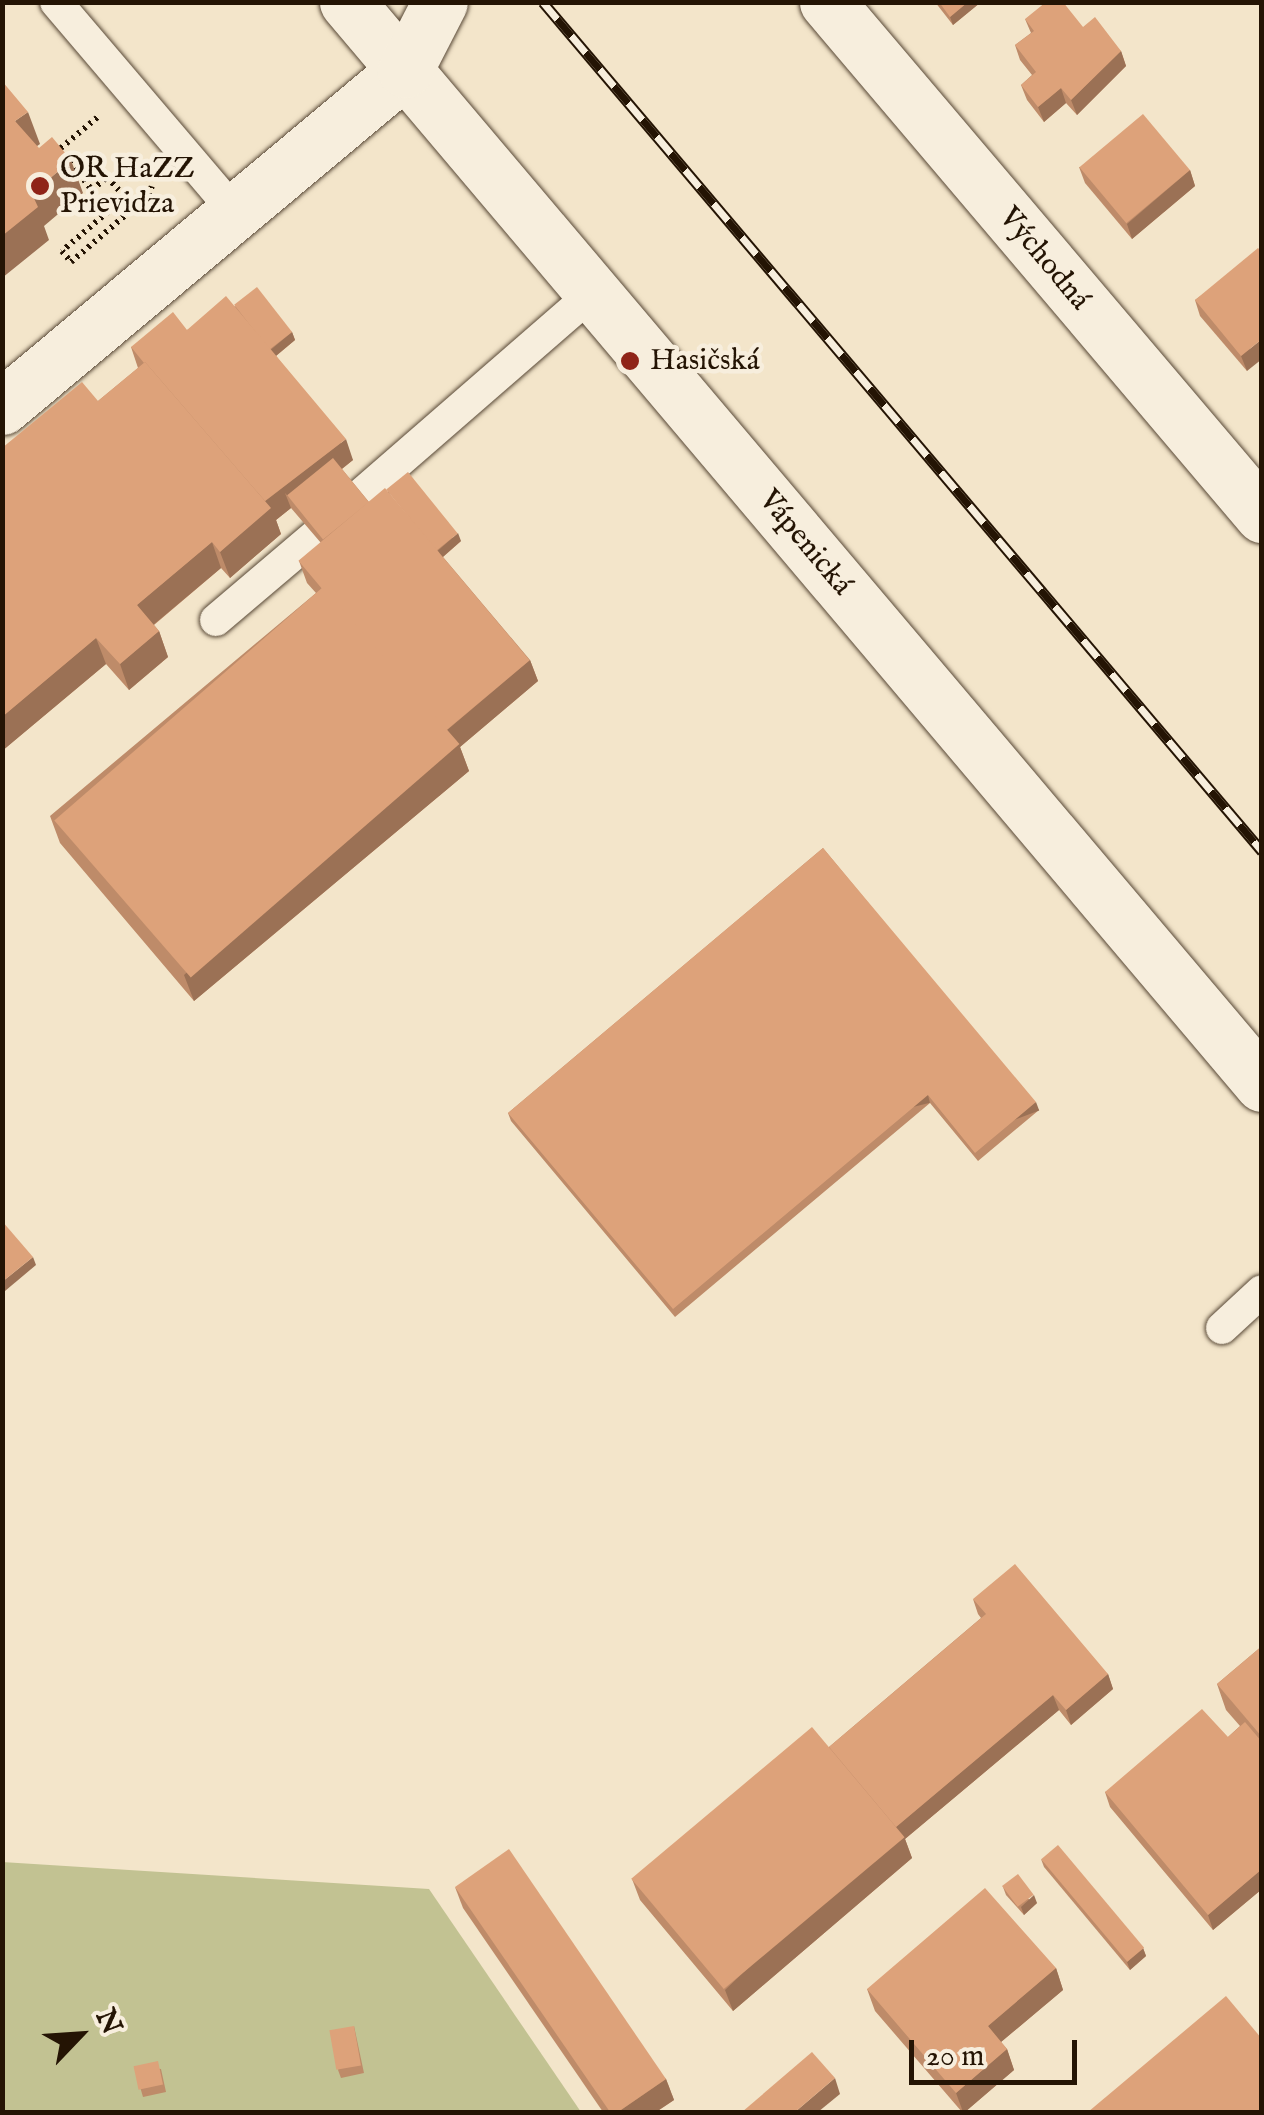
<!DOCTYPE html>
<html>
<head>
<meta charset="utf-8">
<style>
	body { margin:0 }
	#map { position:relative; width:1264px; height:2115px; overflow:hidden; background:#f3e5ca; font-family:"IM FELL English",serif }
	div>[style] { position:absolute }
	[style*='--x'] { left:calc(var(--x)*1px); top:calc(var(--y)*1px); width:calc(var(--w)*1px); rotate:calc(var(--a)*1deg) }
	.green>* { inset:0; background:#c2c292 }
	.path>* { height:6px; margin-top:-3px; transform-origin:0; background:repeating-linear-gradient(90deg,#241404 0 2.5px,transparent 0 7.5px) }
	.roads { filter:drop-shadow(0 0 2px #584836) drop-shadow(0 0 2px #584836) }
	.lane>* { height:32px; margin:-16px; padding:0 16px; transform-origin:16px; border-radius:16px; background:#f7eedd }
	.street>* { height:55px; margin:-27.5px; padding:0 27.5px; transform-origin:27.5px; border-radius:27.5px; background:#f7eedd }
	.rail>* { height:11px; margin-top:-5.5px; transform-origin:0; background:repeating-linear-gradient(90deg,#f7eedd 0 22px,#241404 0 44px); box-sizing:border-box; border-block:2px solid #241404 }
	.wall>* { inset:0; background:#be8b69 }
	.shaded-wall>* { inset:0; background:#9b7155; transform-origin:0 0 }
	.building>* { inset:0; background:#dda27a; transform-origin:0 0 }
	.dots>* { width:28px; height:28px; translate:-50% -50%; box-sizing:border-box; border:5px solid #f7eedd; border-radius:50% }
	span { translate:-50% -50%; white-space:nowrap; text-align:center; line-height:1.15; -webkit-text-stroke:9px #f7eedd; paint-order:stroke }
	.poi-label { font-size:30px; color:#241404 }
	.left { translate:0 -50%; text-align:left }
	.street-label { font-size:30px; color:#241404 }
	.frame { position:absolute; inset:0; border:5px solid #241404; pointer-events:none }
	.north { position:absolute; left:30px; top:1985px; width:100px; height:100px; -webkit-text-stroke:8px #f7eedd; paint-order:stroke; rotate:65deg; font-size:28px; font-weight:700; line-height:40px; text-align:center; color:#241404 }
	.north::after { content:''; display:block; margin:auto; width:35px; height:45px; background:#241404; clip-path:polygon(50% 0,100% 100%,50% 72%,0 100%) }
	.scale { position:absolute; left:909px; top:2040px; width:168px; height:45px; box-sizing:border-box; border:5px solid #241404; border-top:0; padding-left:12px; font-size:30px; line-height:35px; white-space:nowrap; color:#241404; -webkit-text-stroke:8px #f7eedd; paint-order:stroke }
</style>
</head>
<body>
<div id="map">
	<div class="green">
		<i style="clip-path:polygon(2px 1862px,429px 1889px,581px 2112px,3px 2112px)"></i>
	</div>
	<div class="path">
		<i style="--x:55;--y:153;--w:57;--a:-40.1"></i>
		<i style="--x:70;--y:162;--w:36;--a:52"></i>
		<i style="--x:92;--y:190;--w:20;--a:-41"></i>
		<i style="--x:107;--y:177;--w:27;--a:48"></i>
		<i style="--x:125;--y:197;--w:83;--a:139.4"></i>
		<i style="--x:62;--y:251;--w:14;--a:51"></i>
		<i style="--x:71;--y:262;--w:103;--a:-40.7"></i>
		<i style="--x:149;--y:195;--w:9;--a:-72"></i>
	</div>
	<div class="roads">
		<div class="lane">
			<i style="--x:56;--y:2;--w:276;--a:49.6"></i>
			<i style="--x:358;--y:497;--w:311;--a:-41"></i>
			<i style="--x:216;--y:620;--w:130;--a:-40.3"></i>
			<i style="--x:1222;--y:1328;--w:54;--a:-42.8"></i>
		</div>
		<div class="street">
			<i style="--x:347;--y:2;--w:1417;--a:49.78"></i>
			<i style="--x:827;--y:2;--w:673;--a:49.7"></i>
			<i style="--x:2;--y:407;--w:525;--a:-39.9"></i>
			<i style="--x:405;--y:70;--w:76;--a:-62.8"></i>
		</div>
	</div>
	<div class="rail">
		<i style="--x:543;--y:2;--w:1113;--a:49.74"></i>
	</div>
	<div class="wall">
		<i style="clip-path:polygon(935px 2px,981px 2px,953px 25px)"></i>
		<i style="clip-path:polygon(1025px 19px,1083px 27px,1121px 51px,1126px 66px,1077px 115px,1066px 103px,1044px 122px,1027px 100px,1021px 85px,1032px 75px,1020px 60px,1015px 45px,1031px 33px)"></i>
		<i style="clip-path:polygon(1079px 167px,1190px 170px,1195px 186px,1132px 239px,1085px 183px)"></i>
		<i style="clip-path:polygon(1262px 252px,1247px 371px,1200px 316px,1195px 300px)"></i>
		<i style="clip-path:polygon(235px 306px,292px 332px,295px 340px,276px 356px,353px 460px,342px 469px,369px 502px,461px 541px,443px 557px,530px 660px,538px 681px,460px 747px,469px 771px,194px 1001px,60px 843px,50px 816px,316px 593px,307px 583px,299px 561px,321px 543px,291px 508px,276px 520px,281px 534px,230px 578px,221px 568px,154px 625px,159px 631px,168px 657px,129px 690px,106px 664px,2px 751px,2px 448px,98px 401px,138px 368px,131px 347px,187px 330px)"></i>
		<i style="clip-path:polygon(823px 848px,1039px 1110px,978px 1161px,930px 1103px,675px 1317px,511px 1121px,508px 1113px)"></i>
		<i style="clip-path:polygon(973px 1599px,1108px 1674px,1113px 1689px,1071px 1725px,1059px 1710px,905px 1839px,912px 1858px,733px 2011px,640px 1900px,632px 1879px,829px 1747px,981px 1618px,978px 1614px)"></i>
		<i style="clip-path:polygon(1262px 1646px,1262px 1889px,1213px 1930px,1110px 1807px,1105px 1792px,1228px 1737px,1240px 1726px,1226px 1710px,1217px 1684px)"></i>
		<i style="clip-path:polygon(1041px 1859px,1143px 1948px,1146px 1956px,1130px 1970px,1044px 1867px)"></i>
		<i style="clip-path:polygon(455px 1887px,666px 2079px,674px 2100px,656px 2112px,603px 2112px,463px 1908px)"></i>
		<i style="clip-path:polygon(1003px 1887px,1037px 1903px,1024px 1915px,1006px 1895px)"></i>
		<i style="clip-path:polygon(1056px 1968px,1063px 1990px,1001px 2042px,1007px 2049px,1014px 2070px,965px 2112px,962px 2112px,875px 2011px,867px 1989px)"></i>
		<i style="clip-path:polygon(354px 2026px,364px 2073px,341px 2078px,338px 2070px)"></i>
		<i style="clip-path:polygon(134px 2066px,161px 2069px,166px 2092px,143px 2097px)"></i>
	</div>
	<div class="shaded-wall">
		<i style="clip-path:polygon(968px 2px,981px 2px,953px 25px,950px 17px)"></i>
		<i style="clip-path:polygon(1121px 51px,1126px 66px,1077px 115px,1071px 100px)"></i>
		<i style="clip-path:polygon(1061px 88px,1066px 103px,1044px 122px,1038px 107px)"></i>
		<i style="clip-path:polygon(28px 112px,40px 144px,27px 153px,15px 121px)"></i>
		<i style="clip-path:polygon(71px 160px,83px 193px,44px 226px,49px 240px,2px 278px,2px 236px,32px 194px)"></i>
		<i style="clip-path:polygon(1190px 170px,1195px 186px,1132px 239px,1127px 224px)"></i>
		<i style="clip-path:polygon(292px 332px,295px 340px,271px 360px,268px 352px)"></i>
		<i style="clip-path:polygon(1262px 339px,1262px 359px,1247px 371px,1241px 356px)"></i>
		<i style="clip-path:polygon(346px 439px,353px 460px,296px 505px,285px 493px,291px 508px,276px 520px,281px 534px,230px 578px,220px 552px,264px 502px)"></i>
		<i style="clip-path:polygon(458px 533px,461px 541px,437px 562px,434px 554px)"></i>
		<i style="clip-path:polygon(212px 542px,221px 568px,146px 631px,137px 605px)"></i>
		<i style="clip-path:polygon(159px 631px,168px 657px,129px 690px,120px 664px)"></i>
		<i style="clip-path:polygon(96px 638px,106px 664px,2px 751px,2px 717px)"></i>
		<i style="clip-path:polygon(530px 660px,538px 681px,460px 747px,469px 771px,194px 1001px,184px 975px,446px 731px)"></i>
		<i style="left:928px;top:1095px;width:8px;height:333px;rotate:76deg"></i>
		<i style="left:1036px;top:1102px;width:9px;height:80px;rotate:69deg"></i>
		<i style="clip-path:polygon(33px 1257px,36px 1265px,5px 1291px,2px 1282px)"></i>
		<i style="clip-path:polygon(1108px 1674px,1113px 1689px,1071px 1725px,1066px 1710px)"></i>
		<i style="clip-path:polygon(1053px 1695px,1059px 1710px,905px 1839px,912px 1858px,733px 2011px,725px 1990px,895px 1828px)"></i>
		<i style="clip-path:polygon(1262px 1869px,1262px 1889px,1213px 1930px,1208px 1915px)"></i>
		<i style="clip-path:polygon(1034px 1895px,1037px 1903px,1024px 1915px,1021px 1907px)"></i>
		<i style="clip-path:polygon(1143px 1948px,1146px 1956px,1130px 1970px,1127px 1962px)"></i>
		<i style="clip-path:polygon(1056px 1968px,1063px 1990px,995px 2047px,988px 2026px)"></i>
		<i style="clip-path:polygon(1007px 2049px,1014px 2070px,965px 2112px,963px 2112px,956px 2093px)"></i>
		<i style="clip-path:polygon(835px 2078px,840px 2094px,818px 2112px,795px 2112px)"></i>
		<i style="clip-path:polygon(666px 2079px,674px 2100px,656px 2112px,618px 2112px)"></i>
	</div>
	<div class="building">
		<i style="clip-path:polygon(939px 2px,968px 2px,950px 17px)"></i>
		<i style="clip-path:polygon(1046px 2px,1063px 2px,1083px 27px,1095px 17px,1121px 51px,1071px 100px,1061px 88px,1038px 107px,1021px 85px,1036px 72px,1015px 45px,1034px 31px,1025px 19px)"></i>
		<i style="clip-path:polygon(2px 81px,28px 112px,15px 121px,39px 148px,52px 137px,71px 160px,32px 194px,38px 207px,2px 236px)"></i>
		<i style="left:1143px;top:114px;width:73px;height:83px;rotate:50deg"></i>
		<i style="clip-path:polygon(1258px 248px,1262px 252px,1262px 339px,1241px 356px,1195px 300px)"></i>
		<i style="left:257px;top:287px;width:57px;height:29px;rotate:52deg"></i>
		<i style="clip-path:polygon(226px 296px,346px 439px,265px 501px,145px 362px,144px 363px,131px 347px,173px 312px,187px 330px)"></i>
		<i style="clip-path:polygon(145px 362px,271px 508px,220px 552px,212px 542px,137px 605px,159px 631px,120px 664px,96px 638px,2px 717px,2px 448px,82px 382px,98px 401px)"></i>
		<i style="left:333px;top:458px;width:57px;height:59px;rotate:51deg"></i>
		<i style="left:408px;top:472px;width:79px;height:28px;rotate:51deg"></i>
		<i style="left:385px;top:488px;width:225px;height:113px;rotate:50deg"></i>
		<i style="left:323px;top:587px;width:208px;height:356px;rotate:49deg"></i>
		<i style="clip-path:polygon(823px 848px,1036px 1102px,975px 1153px,928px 1095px,673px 1309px,508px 1113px)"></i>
		<i style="clip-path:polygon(2px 1221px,33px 1257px,2px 1282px)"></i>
		<i style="clip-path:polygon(1015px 1564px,1108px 1674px,1066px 1710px,1053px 1695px,896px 1827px,829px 1747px,986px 1614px,973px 1599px)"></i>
		<i style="clip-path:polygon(1262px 1646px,1262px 1737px,1217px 1684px)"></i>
		<i style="clip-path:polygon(1202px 1709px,1228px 1737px,1245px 1722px,1262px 1742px,1262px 1869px,1208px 1915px,1105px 1792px)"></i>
		<i style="left:812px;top:1727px;width:144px;height:236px;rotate:50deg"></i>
		<i style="left:1058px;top:1845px;width:134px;height:22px;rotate:50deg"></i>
		<i style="clip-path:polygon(509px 1849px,666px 2079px,618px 2112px,610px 2112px,455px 1887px)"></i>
		<i style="left:1018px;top:1874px;width:26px;height:20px;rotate:53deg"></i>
		<i style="clip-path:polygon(985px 1888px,1056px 1968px,988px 2026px,1007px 2049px,956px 2093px,867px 1989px)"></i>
		<i style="clip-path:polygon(1226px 1996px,1262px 2039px,1262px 2112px,1088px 2112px)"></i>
		<i style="left:354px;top:2026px;width:40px;height:25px;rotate:80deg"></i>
		<i style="clip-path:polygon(812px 2052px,835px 2078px,795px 2112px,742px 2112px)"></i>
		<i style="left:158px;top:2061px;width:24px;height:25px;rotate:78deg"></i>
	</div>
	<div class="dots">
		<i style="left:40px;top:186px;background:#8f2418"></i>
		<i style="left:630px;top:361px;background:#8f2418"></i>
	</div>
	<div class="poi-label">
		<span class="left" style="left:60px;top:186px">OR HaZZ<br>Prievidza</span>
		<span class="left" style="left:650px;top:361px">Hasičská</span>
	</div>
	<div class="street-label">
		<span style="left:1044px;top:259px;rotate:50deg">Východná</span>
		<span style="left:805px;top:543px;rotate:50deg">Vápenická</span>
	</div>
	<div class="frame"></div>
	<div class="north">N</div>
	<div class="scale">20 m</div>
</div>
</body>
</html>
